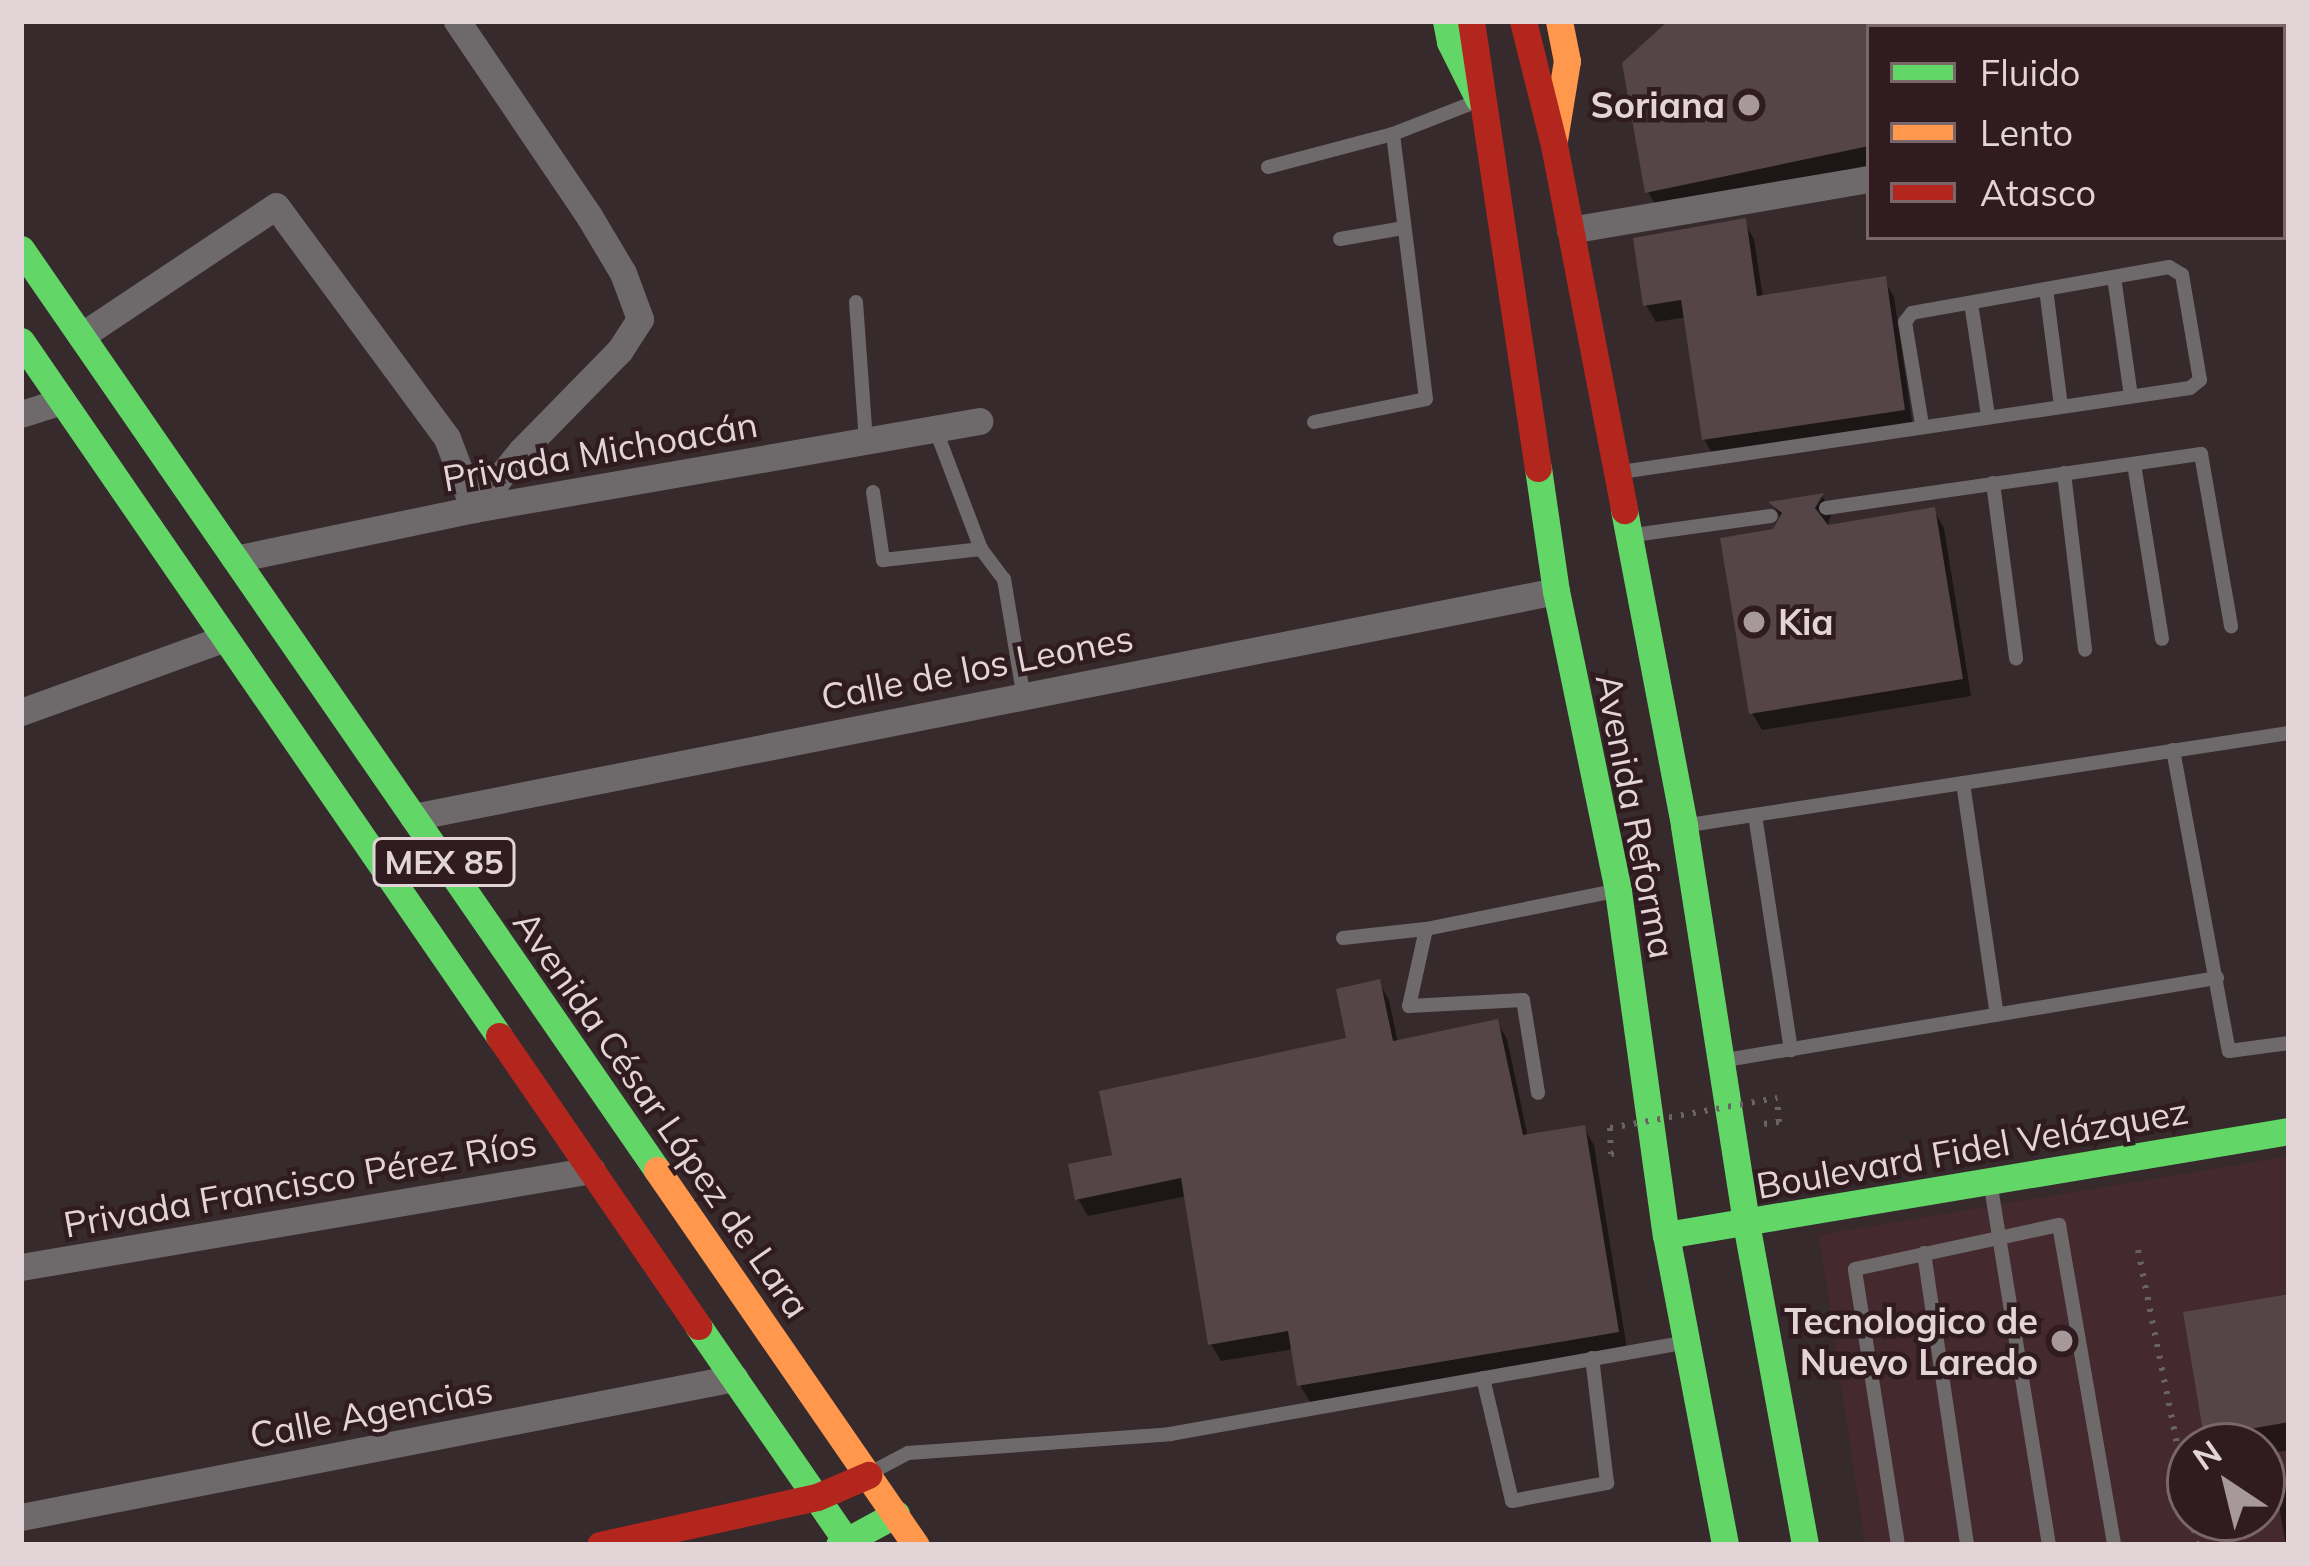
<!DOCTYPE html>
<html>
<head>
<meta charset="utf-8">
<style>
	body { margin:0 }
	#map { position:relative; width:2310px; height:1566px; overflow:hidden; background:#362a2c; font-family:Mulish,sans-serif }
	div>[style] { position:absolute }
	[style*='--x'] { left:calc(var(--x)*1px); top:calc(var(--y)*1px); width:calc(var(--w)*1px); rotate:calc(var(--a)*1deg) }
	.built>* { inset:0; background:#44292f }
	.shadow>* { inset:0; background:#0007 }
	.building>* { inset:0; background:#554448 }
	.path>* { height:6px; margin-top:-3px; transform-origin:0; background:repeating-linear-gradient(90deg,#6a6364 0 3px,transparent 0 12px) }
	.lane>* { height:14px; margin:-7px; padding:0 7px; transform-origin:7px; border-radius:7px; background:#6e696a }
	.street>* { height:27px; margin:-13.5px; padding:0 13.5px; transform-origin:13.5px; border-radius:13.5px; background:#6e696a }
	.fast>* { height:27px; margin:-13.5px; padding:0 13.5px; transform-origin:13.5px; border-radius:13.5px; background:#63d668 }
	.slow>* { height:27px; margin:-13.5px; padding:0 13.5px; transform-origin:13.5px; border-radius:13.5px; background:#ff974d }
	.jam>* { height:27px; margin:-13.5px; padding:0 13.5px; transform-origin:13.5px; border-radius:13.5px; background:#b3261e }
	.path-bridge>* { height:6px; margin-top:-3px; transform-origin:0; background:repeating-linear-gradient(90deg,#6a6364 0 3px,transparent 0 12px) }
	.dots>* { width:33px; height:33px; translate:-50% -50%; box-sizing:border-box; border:6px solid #301c20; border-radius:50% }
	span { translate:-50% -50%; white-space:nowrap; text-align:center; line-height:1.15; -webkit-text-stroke:9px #301c20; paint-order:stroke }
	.shield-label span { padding:3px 9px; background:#301c20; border:3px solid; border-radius:9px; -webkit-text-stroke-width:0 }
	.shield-label { font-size:33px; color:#e3d4d7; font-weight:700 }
	.poi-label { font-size:36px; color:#e3d4d7; font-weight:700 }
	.right { translate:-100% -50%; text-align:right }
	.left { translate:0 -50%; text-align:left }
	.street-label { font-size:36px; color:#e3d4d7 }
	.frame { position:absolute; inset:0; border:24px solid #e3d4d7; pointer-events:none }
	.legend { position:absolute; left:1866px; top:24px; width:420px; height:216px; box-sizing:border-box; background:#301c20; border:3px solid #786669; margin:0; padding:15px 21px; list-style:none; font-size:36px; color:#e3d4d7 }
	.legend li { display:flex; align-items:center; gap:24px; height:60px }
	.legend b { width:60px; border:3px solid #786669 }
	.north { position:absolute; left:2166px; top:1422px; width:120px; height:120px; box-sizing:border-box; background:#301c20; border:3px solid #786669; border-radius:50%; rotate:325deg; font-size:33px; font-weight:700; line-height:48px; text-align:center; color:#e3d4d7 }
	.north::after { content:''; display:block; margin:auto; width:42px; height:54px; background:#a6989b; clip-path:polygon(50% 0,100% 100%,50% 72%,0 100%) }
</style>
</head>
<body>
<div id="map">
	<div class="built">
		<i style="clip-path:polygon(evenodd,2289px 1156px,2289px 1545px,1865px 1545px,1819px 1235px,2289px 1156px,2190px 1446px,2262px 1446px,2262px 1518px,2190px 1518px,2190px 1446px)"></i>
	</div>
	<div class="shadow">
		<i style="clip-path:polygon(1672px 21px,2289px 21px,2289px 76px,2283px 77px,2283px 27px,1869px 27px,1869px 165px,1658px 210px,1648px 192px)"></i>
		<i style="clip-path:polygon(1744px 222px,1754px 239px,1763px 298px,1884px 280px,1894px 297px,1913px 427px,1714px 457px,1704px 439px,1687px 317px,1656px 322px,1646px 305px)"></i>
		<i style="clip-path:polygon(1822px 496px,1832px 512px,1827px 528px,1934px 511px,1944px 528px,1971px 696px,1762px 730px,1752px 713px,1775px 532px,1782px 520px,1773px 504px)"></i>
		<i style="clip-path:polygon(1379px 983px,1389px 1000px,1398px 1043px,1497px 1022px,1507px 1039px,1528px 1138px,1584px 1128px,1594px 1145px,1627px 1349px,1310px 1402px,1300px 1385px,1294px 1349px,1221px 1361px,1211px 1344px,1187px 1196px,1088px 1216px,1078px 1199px,1116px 1157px,1350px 1041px)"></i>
		<i style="clip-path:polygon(2289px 1297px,2289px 1450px,2262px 1454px,2262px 1446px,2212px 1446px,2206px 1436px)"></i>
		<i style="clip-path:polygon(2289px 1470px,2289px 1545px,2286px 1545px,2273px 1473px)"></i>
	</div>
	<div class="building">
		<i style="clip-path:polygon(1668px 21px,1869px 21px,1869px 146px,1645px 193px,1622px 63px)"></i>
		<i style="clip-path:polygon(1746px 218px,1757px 296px,1886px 276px,1905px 410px,1702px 440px,1681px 300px,1643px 306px,1633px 238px)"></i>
		<i style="clip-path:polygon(1824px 493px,1815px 508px,1828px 525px,1935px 507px,1963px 679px,1749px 714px,1720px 538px,1773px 529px,1782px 513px,1768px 502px)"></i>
		<i style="clip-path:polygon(1380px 979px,1393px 1041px,1498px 1019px,1523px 1135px,1585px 1125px,1619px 1332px,1297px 1386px,1288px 1331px,1208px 1345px,1181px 1178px,1075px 1200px,1068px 1164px,1112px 1155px,1099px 1091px,1346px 1038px,1336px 989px)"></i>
		<i style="clip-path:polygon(2289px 1294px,2289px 1422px,2204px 1437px,2183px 1312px)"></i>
	</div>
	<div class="path">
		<i style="--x:1764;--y:1124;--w:15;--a:-8"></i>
		<i style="--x:1779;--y:1122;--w:24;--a:-95"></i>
		<i style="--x:1610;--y:1128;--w:26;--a:88"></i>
		<i style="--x:1611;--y:1154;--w:8;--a:-14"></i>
		<i style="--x:2138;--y:1250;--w:264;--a:78.6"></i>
		<i style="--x:2192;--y:1518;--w:27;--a:80"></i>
	</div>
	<div class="lane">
		<i style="--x:1268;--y:167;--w:129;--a:-14.8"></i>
		<i style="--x:1393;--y:134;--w:88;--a:-21.3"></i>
		<i style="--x:1340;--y:239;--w:65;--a:-9.8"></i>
		<i style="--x:2114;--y:277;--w:120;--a:81.9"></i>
		<i style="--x:2046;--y:289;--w:118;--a:82.7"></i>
		<i style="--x:856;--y:302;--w:139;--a:85.9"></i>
		<i style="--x:1971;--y:303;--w:114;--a:81.4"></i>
		<i style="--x:1314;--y:422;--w:114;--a:-11.6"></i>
		<i style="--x:1426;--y:399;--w:267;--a:-97.1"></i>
		<i style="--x:935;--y:428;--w:129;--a:69.2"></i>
		<i style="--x:981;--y:549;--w:38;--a:53"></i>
		<i style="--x:1004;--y:579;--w:116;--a:80.5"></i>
		<i style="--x:2134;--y:464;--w:177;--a:80.9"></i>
		<i style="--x:1621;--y:472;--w:575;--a:-8.4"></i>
		<i style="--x:2190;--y:388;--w:13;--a:-39"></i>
		<i style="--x:2200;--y:380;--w:107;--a:-99.7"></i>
		<i style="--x:2182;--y:275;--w:15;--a:-148"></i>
		<i style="--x:2169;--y:267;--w:261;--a:169.9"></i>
		<i style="--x:1912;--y:313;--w:11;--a:128"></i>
		<i style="--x:1905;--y:322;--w:104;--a:80.6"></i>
		<i style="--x:2064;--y:473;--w:178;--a:83.2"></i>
		<i style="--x:1993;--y:483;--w:177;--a:82.5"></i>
		<i style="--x:873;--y:492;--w:69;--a:81.6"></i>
		<i style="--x:883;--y:560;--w:99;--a:-6.4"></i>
		<i style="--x:1826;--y:508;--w:379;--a:-8.2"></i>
		<i style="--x:2201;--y:454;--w:175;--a:80.1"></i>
		<i style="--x:1634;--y:535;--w:138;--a:-7.9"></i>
		<i style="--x:2173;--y:750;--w:306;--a:79.5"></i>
		<i style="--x:2229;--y:1051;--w:61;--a:-7.6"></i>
		<i style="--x:1963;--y:783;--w:234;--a:81.7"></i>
		<i style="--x:1755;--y:815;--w:238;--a:81.3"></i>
		<i style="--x:1689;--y:825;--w:607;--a:-8.72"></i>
		<i style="--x:1426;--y:929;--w:79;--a:102.4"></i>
		<i style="--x:1409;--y:1006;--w:114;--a:-3"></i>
		<i style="--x:1523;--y:1000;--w:94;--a:80.8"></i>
		<i style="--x:1343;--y:938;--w:83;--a:-6.2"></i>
		<i style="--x:1426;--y:929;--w:188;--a:-11.4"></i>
		<i style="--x:1726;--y:1060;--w:498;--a:-9.5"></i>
		<i style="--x:1991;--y:1187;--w:363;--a:80.8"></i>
		<i style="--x:1924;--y:1253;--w:295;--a:81.6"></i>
		<i style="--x:1483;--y:1378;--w:126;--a:76.7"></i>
		<i style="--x:1512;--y:1501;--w:97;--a:-10.7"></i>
		<i style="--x:1607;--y:1483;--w:126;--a:-96.8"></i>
		<i style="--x:872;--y:1472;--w:41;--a:-27.8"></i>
		<i style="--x:908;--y:1453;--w:263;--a:-4.1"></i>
		<i style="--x:1170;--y:1434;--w:520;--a:-10.08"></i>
		<i style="--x:1898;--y:1545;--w:279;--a:-98.9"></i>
		<i style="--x:1855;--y:1269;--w:209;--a:-12.2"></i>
		<i style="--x:2059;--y:1225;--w:325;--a:80.2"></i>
	</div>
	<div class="street">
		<i style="--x:457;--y:21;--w:235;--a:55.9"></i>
		<i style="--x:589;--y:216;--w:66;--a:59.2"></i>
		<i style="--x:623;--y:273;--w:49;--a:69.7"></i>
		<i style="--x:640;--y:319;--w:37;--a:123"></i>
		<i style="--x:620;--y:350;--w:141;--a:134.4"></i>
		<i style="--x:521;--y:451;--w:75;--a:129"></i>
		<i style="--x:2283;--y:108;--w:6;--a:-9"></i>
		<i style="--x:1570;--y:230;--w:303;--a:-9.7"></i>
		<i style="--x:81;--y:336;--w:234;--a:-33.7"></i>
		<i style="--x:276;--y:206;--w:288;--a:53.6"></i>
		<i style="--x:447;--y:438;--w:76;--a:69.2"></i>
		<i style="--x:21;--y:414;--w:43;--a:-17.6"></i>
		<i style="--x:235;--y:559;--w:244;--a:-11.8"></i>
		<i style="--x:474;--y:509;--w:513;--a:-9.88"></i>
		<i style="--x:21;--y:712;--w:217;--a:-19.9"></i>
		<i style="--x:413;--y:817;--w:1165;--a:-11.18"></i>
		<i style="--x:21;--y:1267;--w:579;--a:-9.64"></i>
		<i style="--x:21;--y:1517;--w:727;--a:-11.02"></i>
	</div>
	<div class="fast">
		<i style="--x:1446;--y:21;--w:21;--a:79"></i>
		<i style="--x:1450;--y:42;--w:63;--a:63.4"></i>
		<i style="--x:21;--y:249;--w:1119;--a:55.37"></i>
		<i style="--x:21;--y:341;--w:844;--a:55.48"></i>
		<i style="--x:1538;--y:468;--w:124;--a:81.7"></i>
		<i style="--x:1556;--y:591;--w:306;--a:78.3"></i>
		<i style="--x:1618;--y:891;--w:347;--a:82.1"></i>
		<i style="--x:1666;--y:1235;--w:316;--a:79.2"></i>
		<i style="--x:1624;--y:510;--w:322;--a:79.2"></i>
		<i style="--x:1684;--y:826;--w:402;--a:81.1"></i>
		<i style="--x:1746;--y:1223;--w:327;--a:79.6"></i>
		<i style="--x:1666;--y:1235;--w:632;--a:-9.48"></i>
		<i style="--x:698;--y:1326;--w:266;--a:55.4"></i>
		<i style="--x:839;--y:1545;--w:65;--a:-28.5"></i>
	</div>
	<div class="slow">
		<i style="--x:1554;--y:140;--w:80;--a:-80.7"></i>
		<i style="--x:1567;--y:61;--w:41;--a:-101.3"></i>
		<i style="--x:657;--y:1170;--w:456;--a:55.4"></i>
	</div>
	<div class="jam">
		<i style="--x:1471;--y:21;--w:452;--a:81.5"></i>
		<i style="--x:1523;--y:21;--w:128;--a:76"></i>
		<i style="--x:1554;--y:145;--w:372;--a:79.1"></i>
		<i style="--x:499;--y:1036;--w:352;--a:55.5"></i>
		<i style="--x:600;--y:1545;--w:222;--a:-12.5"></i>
		<i style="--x:817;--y:1497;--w:56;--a:-23.3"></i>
	</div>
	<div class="path-bridge">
		<i style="--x:1610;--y:1128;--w:170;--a:-10.2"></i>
	</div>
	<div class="dots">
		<i style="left:1749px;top:105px;background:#a6989b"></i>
		<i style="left:1754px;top:622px;background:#a6989b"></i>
		<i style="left:2062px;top:1341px;background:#a6989b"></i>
	</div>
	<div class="shield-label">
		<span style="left:444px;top:862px">MEX 85</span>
	</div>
	<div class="poi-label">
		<span class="right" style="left:1725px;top:105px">Soriana</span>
		<span class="left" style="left:1778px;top:622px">Kia</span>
		<span class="right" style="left:2038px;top:1341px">Tecnologico de<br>Nuevo Laredo</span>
	</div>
	<div class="street-label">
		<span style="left:600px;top:451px;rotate:-10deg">Privada Michoacán</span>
		<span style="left:977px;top:667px;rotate:-11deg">Calle de los Leones</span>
		<span style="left:1636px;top:816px;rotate:79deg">Avenida Reforma</span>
		<span style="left:662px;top:1114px;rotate:55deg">Avenida César López de Lara</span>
		<span style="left:1972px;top:1148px;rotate:-10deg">Boulevard Fidel Velázquez</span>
		<span style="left:300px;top:1183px;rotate:-10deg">Privada Francisco Pérez Ríos</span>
		<span style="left:371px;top:1412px;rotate:-11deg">Calle Agencias</span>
	</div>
	<div class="frame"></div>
	<ul class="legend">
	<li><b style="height:15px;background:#63d668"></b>Fluido</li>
	<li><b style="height:15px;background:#ff974d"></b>Lento</li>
	<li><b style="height:15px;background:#b3261e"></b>Atasco</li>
	</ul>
	<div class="north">N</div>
</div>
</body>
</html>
